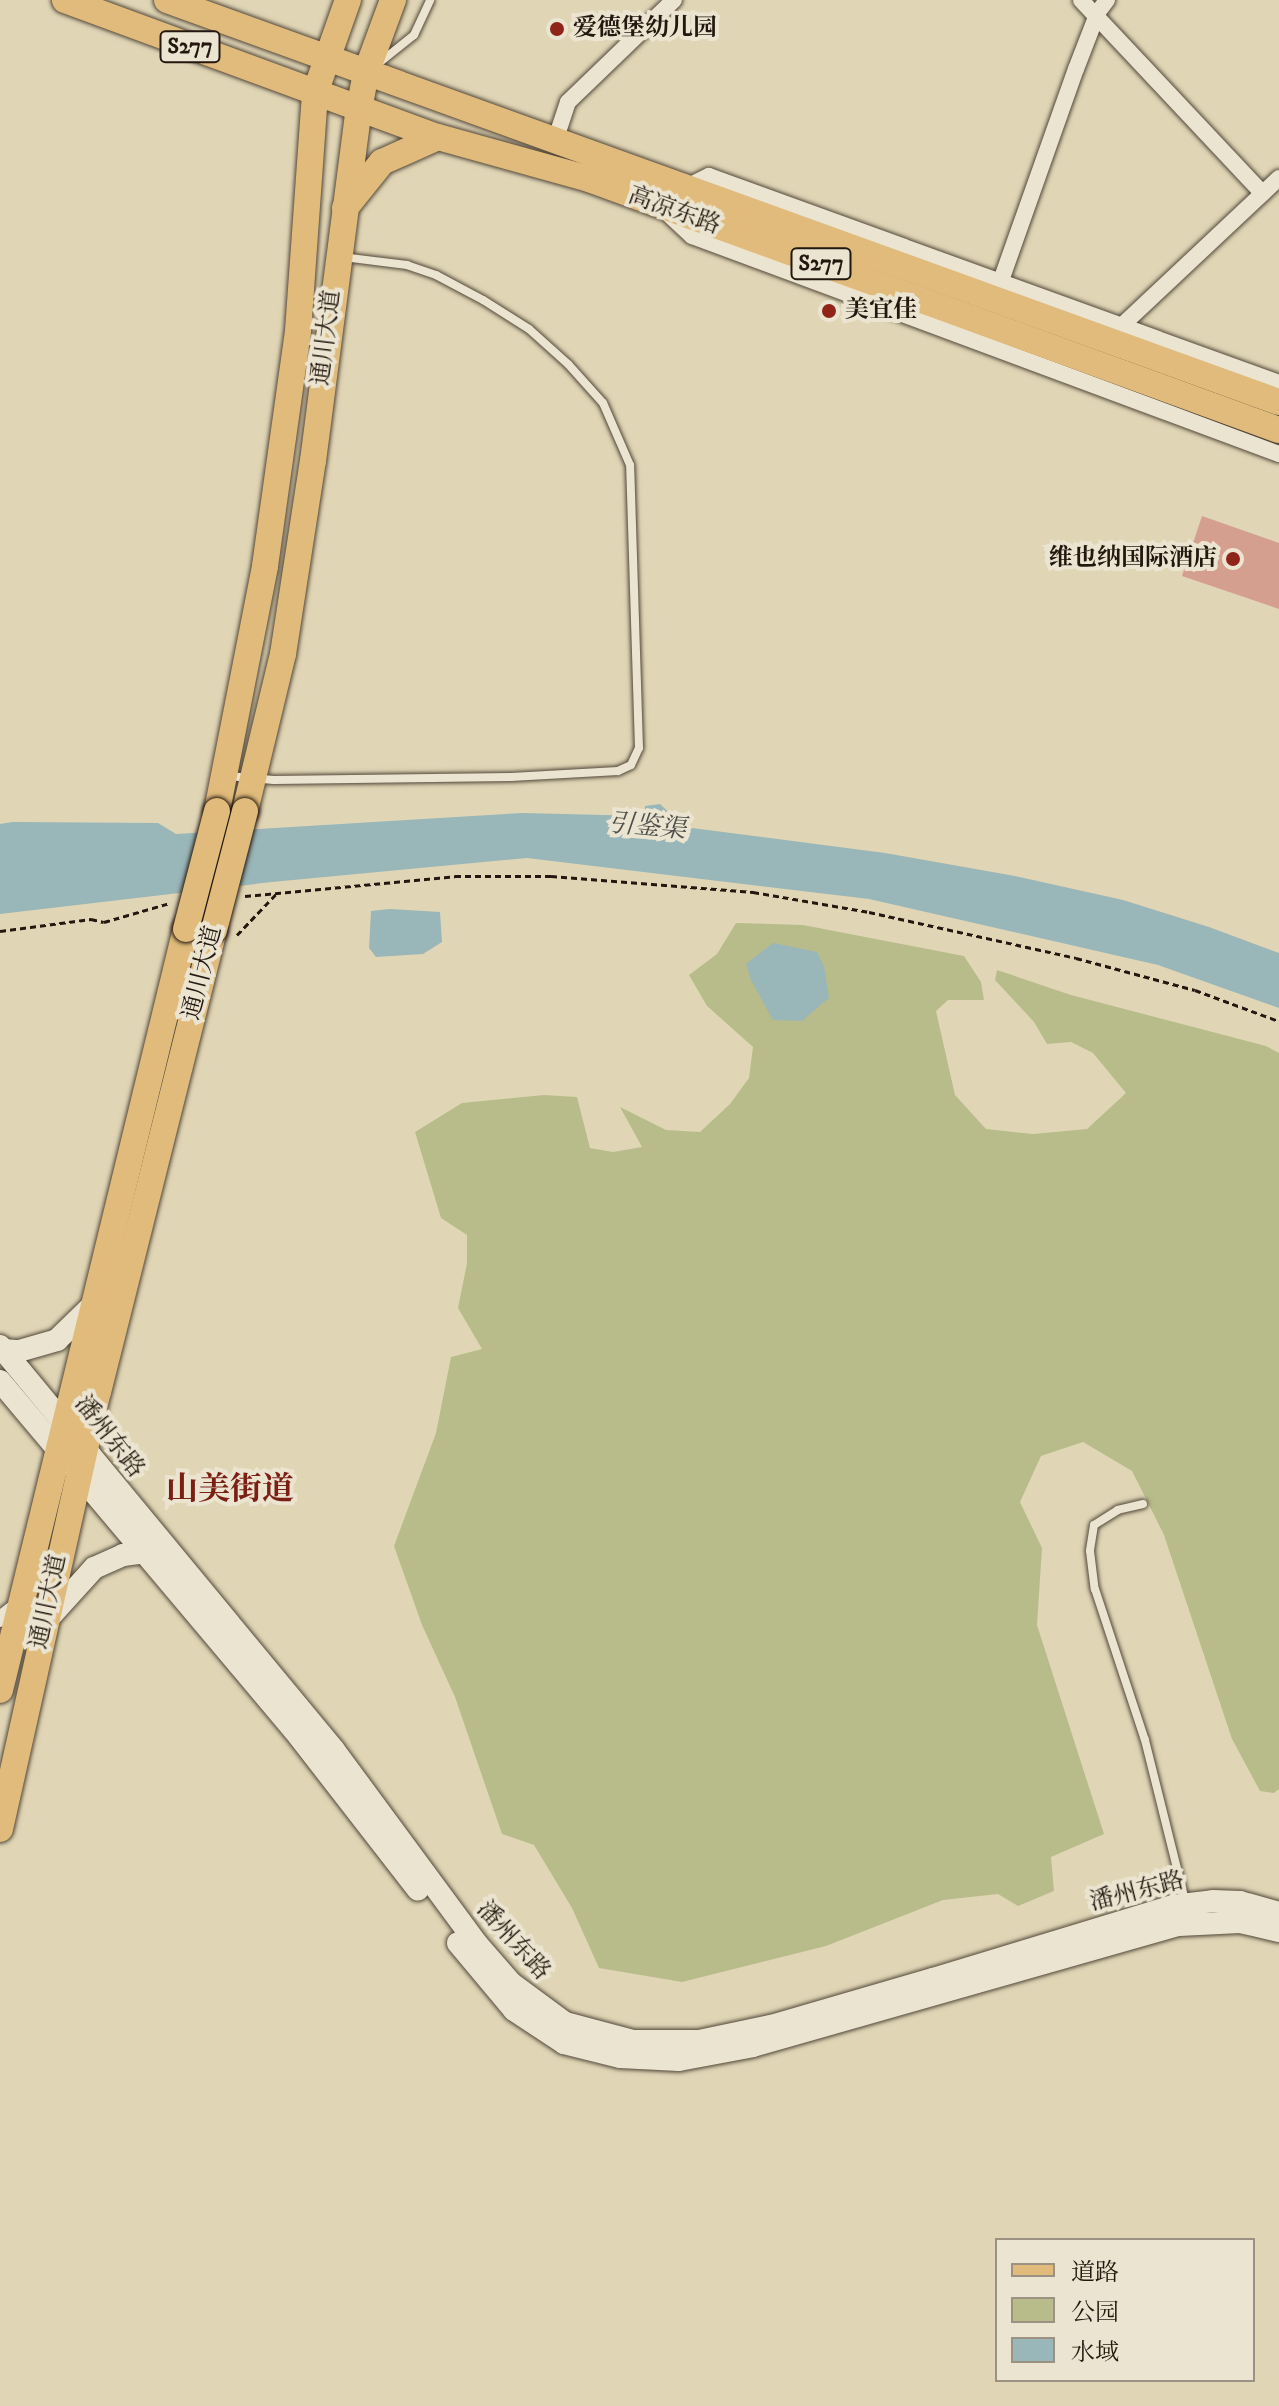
<!DOCTYPE html>
<html>
<head>
<meta charset="utf-8">
<style>
	body { margin:0 }
	#map { position:relative; width:1279px; height:2406px; overflow:hidden; background:#e0d6b6; font-family:"IM FELL DW Pica","Noto Serif SC",serif }
	div>[style] { position:absolute }
	[style*='--x'] { left:calc(var(--x)*1px); top:calc(var(--y)*1px); width:calc(var(--w)*1px); rotate:calc(var(--a)*1deg) }
	.green>* { inset:0; background:#b8bc8a }
	.water>* { inset:0; background:#99b6b8 }
	.building>* { inset:0; background:#d49f8e }
	.path>* { height:3px; margin-top:-1.5px; transform-origin:0; background:repeating-linear-gradient(90deg,#23170f 0 6px,transparent 0 10px) }
	.roads { filter:drop-shadow(0 0 2px #524739) drop-shadow(0 0 2px #524739) }
	.lane>* { height:8px; margin:-4px; padding:0 4px; transform-origin:4px; border-radius:4px; background:#ebe4d0 }
	.street>* { height:16px; margin:-8px; padding:0 8px; transform-origin:8px; border-radius:8px; background:#ebe4d0 }
	.secondary>* { height:22px; margin:-11px; padding:0 11px; transform-origin:11px; border-radius:11px; background:#ebe4d0 }
	.primary>* { height:26px; margin:-13px; padding:0 13px; transform-origin:13px; border-radius:13px; background:#e0bb7b }
	.bridges { filter:drop-shadow(0 0 2px #23170f) drop-shadow(0 0 2px #23170f) }
	.primary-bridge>* { height:26px; margin:-13px; padding:0 13px; transform-origin:13px; border-radius:13px; background:#e0bb7b }
	.dots>* { width:22px; height:22px; translate:-50% -50%; box-sizing:border-box; border:4px solid #ebe4d0; border-radius:50% }
	span { translate:-50% -50%; white-space:nowrap; text-align:center; line-height:1.15; -webkit-text-stroke:8px #ebe4d0; paint-order:stroke }
	.shield-label span { padding:2px 6px; background:#ebe4d0; border:2px solid; border-radius:6px; -webkit-text-stroke-width:0 }
	.shield-label { font-size:22px; color:#23170f; font-weight:700 }
	.poi-label { font-size:24px; color:#23170f; font-weight:700 }
	.left { translate:0 -50%; text-align:left }
	.right { translate:-100% -50%; text-align:right }
	.street-label { font-size:24px; color:#23170f }
	.water-label { font-size:26px; color:#4c4f4a; font-style:italic }
	.district-label { font-size:32px; color:#7a1f14; font-weight:700 }
	.legend { position:absolute; left:995px; top:2238px; width:260px; height:144px; box-sizing:border-box; background:#ebe4d0; border:2px solid #9b9283; margin:0; padding:10px 14px; list-style:none; font-size:24px; color:#23170f }
	.legend li { display:flex; align-items:center; gap:16px; height:40px }
	.legend b { width:40px; border:2px solid #9b9283 }
</style>
</head>
<body>
<div id="map">
	<div class="green">
		<i style="clip-path:polygon(736px 923px,803px 925px,964px 956px,981px 982px,984px 1000px,948px 1000px,936px 1011px,955px 1095px,986px 1129px,1033px 1134px,1087px 1129px,1126px 1093px,1093px 1053px,1071px 1042px,1047px 1044px,1034px 1022px,995px 980px,997px 970px,1071px 995px,1266px 1046px,1279px 1053px,1279px 1789px,1274px 1793px,1260px 1791px,1232px 1739px,1164px 1535px,1132px 1471px,1083px 1442px,1041px 1456px,1020px 1502px,1042px 1548px,1037px 1625px,1104px 1834px,1051px 1857px,1054px 1891px,1018px 1906px,998px 1894px,943px 1900px,826px 1946px,682px 1982px,599px 1968px,572px 1908px,534px 1845px,502px 1834px,455px 1697px,422px 1625px,394px 1546px,436px 1433px,451px 1357px,482px 1349px,458px 1308px,467px 1263px,467px 1235px,441px 1218px,415px 1132px,462px 1103px,544px 1095px,577px 1097px,590px 1148px,613px 1152px,642px 1147px,620px 1107px,666px 1130px,700px 1132px,730px 1104px,749px 1078px,753px 1047px,707px 1006px,689px 975px,717px 954px)"></i>
	</div>
	<div class="water">
		<i style="clip-path:polygon(660px 804px,684px 827px,885px 853px,1015px 876px,1123px 900px,1209px 927px,1279px 953px,1279px 1008px,1158px 965px,869px 899px,527px 858px,272px 882px,0 914px,0 824px,12px 822px,158px 823px,176px 834px,522px 813px,645px 816px,645px 806px)"></i>
		<i style="clip-path:polygon(390px 909px,440px 912px,442px 942px,423px 954px,376px 957px,369px 948px,371px 911px)"></i>
		<i style="clip-path:polygon(773px 943px,817px 952px,824px 967px,829px 998px,802px 1021px,773px 1020px,751px 980px,746px 964px)"></i>
	</div>
	<div class="building">
		<i style="clip-path:polygon(1202px 516px,1279px 543px,1279px 609px,1182px 576px)"></i>
	</div>
	<div class="path">
		<i style="--x:245;--y:896;--w:211;--a:-5.4"></i>
		<i style="--x:455;--y:876;--w:96;--a:0"></i>
		<i style="--x:551;--y:876;--w:203;--a:4.5"></i>
		<i style="--x:753;--y:892;--w:118;--a:9.8"></i>
		<i style="--x:869;--y:912;--w:212;--a:12.5"></i>
		<i style="--x:1076;--y:958;--w:123;--a:15.1"></i>
		<i style="--x:1195;--y:990;--w:90;--a:20.3"></i>
		<i style="--x:0;--y:931;--w:92;--a:-7.5"></i>
		<i style="--x:91;--y:919;--w:13;--a:13"></i>
		<i style="--x:104;--y:922;--w:69;--a:-16.1"></i>
		<i style="--x:237;--y:935;--w:57;--a:-46.4"></i>
	</div>
	<div class="roads">
		<div class="lane">
			<i style="--x:379;--y:63;--w:45;--a:-38.7"></i>
			<i style="--x:414;--y:35;--w:38;--a:-65"></i>
			<i style="--x:228;--y:776;--w:46;--a:5"></i>
			<i style="--x:274;--y:780;--w:237;--a:-0.7"></i>
			<i style="--x:511;--y:777;--w:107;--a:-3.2"></i>
			<i style="--x:618;--y:771;--w:14;--a:-25"></i>
			<i style="--x:631;--y:765;--w:19;--a:-65"></i>
			<i style="--x:639;--y:748;--w:283;--a:-91.8"></i>
			<i style="--x:630;--y:465;--w:68;--a:-113.5"></i>
			<i style="--x:603;--y:403;--w:52;--a:-131.9"></i>
			<i style="--x:568;--y:364;--w:52;--a:-138.1"></i>
			<i style="--x:529;--y:329;--w:54;--a:-147.8"></i>
			<i style="--x:483;--y:300;--w:53;--a:-152"></i>
			<i style="--x:436;--y:275;--w:31;--a:-161"></i>
			<i style="--x:407;--y:265;--w:64;--a:-172.9"></i>
			<i style="--x:1143;--y:1504;--w:26;--a:167"></i>
			<i style="--x:1118;--y:1510;--w:28;--a:148"></i>
			<i style="--x:1094;--y:1525;--w:26;--a:99"></i>
			<i style="--x:1090;--y:1551;--w:38;--a:83"></i>
			<i style="--x:1095;--y:1589;--w:159;--a:71.7"></i>
			<i style="--x:1145;--y:1740;--w:169;--a:76"></i>
		</div>
		<div class="street">
			<i style="--x:1081;--y:0;--w:265;--a:46.8"></i>
			<i style="--x:555;--y:141;--w:41;--a:-71.6"></i>
			<i style="--x:568;--y:102;--w:147;--a:-43.9"></i>
			<i style="--x:683;--y:189;--w:29;--a:-27"></i>
			<i style="--x:709;--y:176;--w:606;--a:19.96"></i>
			<i style="--x:665;--y:211;--w:37;--a:43"></i>
			<i style="--x:692;--y:236;--w:626;--a:20.37"></i>
			<i style="--x:998;--y:289;--w:233;--a:-70.5"></i>
			<i style="--x:1076;--y:69;--w:61;--a:-68.9"></i>
			<i style="--x:1098;--y:12;--w:15;--a:-53"></i>
			<i style="--x:1115;--y:332;--w:225;--a:-43.2"></i>
			<i style="--x:0;--y:1619;--w:24;--a:-38"></i>
		</div>
		<div class="secondary">
			<i style="--x:0;--y:1346;--w:524;--a:50.42"></i>
			<i style="--x:334;--y:1750;--w:241;--a:53.6"></i>
			<i style="--x:477;--y:1944;--w:52;--a:48.9"></i>
			<i style="--x:511;--y:1983;--w:67;--a:36.5"></i>
			<i style="--x:565;--y:2023;--w:70;--a:14.8"></i>
			<i style="--x:633;--y:2041;--w:66;--a:0"></i>
			<i style="--x:699;--y:2041;--w:74;--a:-11.8"></i>
			<i style="--x:771;--y:2026;--w:169;--a:-16.2"></i>
			<i style="--x:933;--y:1979;--w:251;--a:-16.9"></i>
			<i style="--x:1173;--y:1906;--w:40;--a:-7.1"></i>
			<i style="--x:1213;--y:1901;--w:27;--a:2"></i>
			<i style="--x:1240;--y:1902;--w:41;--a:15.8"></i>
			<i style="--x:3;--y:1350;--w:16;--a:4"></i>
			<i style="--x:19;--y:1351;--w:40;--a:-16"></i>
			<i style="--x:57;--y:1340;--w:52;--a:-44.2"></i>
			<i style="--x:0;--y:1381;--w:456;--a:49.9"></i>
			<i style="--x:294;--y:1730;--w:202;--a:52.2"></i>
			<i style="--x:47;--y:1620;--w:70;--a:-47.9"></i>
			<i style="--x:94;--y:1568;--w:32;--a:-24"></i>
			<i style="--x:123;--y:1555;--w:23;--a:-7"></i>
			<i style="--x:458;--y:1943;--w:87;--a:50.1"></i>
			<i style="--x:514;--y:2010;--w:60;--a:33.4"></i>
			<i style="--x:564;--y:2043;--w:58;--a:14"></i>
			<i style="--x:620;--y:2057;--w:59;--a:2.9"></i>
			<i style="--x:679;--y:2060;--w:75;--a:-10.7"></i>
			<i style="--x:753;--y:2046;--w:443;--a:-15.9"></i>
			<i style="--x:1179;--y:1925;--w:61;--a:-2.8"></i>
			<i style="--x:1240;--y:1922;--w:40;--a:13"></i>
		</div>
		<div class="primary">
			<i style="--x:65;--y:0;--w:397;--a:20.2"></i>
			<i style="--x:438;--y:137;--w:157;--a:15.5"></i>
			<i style="--x:589;--y:179;--w:734;--a:19.99"></i>
			<i style="--x:167;--y:0;--w:1182;--a:19.88"></i>
			<i style="--x:345;--y:208;--w:59;--a:-51.2"></i>
			<i style="--x:382;--y:162;--w:61;--a:-24.1"></i>
			<i style="--x:217;--y:811;--w:250;--a:-78.9"></i>
			<i style="--x:265;--y:566;--w:237;--a:-82"></i>
			<i style="--x:298;--y:331;--w:239;--a:-85.9"></i>
			<i style="--x:315;--y:93;--w:99;--a:-70.5"></i>
			<i style="--x:245;--y:811;--w:162;--a:-76.4"></i>
			<i style="--x:283;--y:654;--w:195;--a:-81.2"></i>
			<i style="--x:313;--y:461;--w:355;--a:-82.6"></i>
			<i style="--x:359;--y:109;--w:37;--a:-79"></i>
			<i style="--x:366;--y:73;--w:78;--a:-69.7"></i>
			<i style="--x:0;--y:1690;--w:783;--a:-76.27"></i>
			<i style="--x:0;--y:1829;--w:448;--a:-77.4"></i>
			<i style="--x:98;--y:1392;--w:476;--a:-75.9"></i>
		</div>
	</div>
	<div class="bridges">
		<div class="primary-bridge">
			<i style="--x:186;--y:929;--w:122;--a:-75.3"></i>
			<i style="--x:214;--y:930;--w:123;--a:-75.4"></i>
		</div>
	</div>
	<div class="dots">
		<i style="left:557px;top:29px;background:#8f2418"></i>
		<i style="left:829px;top:311px;background:#8f2418"></i>
		<i style="left:1233px;top:559px;background:#8f2418"></i>
	</div>
	<div class="shield-label">
		<span style="left:190px;top:47px">S277</span>
		<span style="left:821px;top:264px">S277</span>
	</div>
	<div class="poi-label">
		<span class="left" style="left:573px;top:29px">爱德堡幼儿园</span>
		<span class="left" style="left:845px;top:311px">美宜佳</span>
		<span class="right" style="left:1217px;top:559px">维也纳国际酒店</span>
	</div>
	<div class="street-label">
		<span style="left:674px;top:211px;rotate:20deg">高凉东路</span>
		<span style="left:327px;top:338px;rotate:-83deg">通川大道</span>
		<span style="left:203px;top:973px;rotate:-76deg">通川大道</span>
		<span style="left:109px;top:1437px;rotate:52deg">潘州东路</span>
		<span style="left:49px;top:1602px;rotate:-78deg">通川大道</span>
		<span style="left:1137px;top:1892px;rotate:-14deg">潘州东路</span>
		<span style="left:513px;top:1941px;rotate:48deg">潘州东路</span>
	</div>
	<div class="water-label">
		<span style="left:647px;top:827px;rotate:5deg">引鉴渠</span>
	</div>
	<div class="district-label">
		<span style="left:230px;top:1490px">山美街道</span>
	</div>
	<ul class="legend">
	<li><b style="height:10px;background:#e0bb7b"></b>道路</li>
	<li><b style="height:22px;background:#b8bc8a"></b>公园</li>
	<li><b style="height:22px;background:#99b6b8"></b>水域</li>
	</ul>
</div>
</body>
</html>
